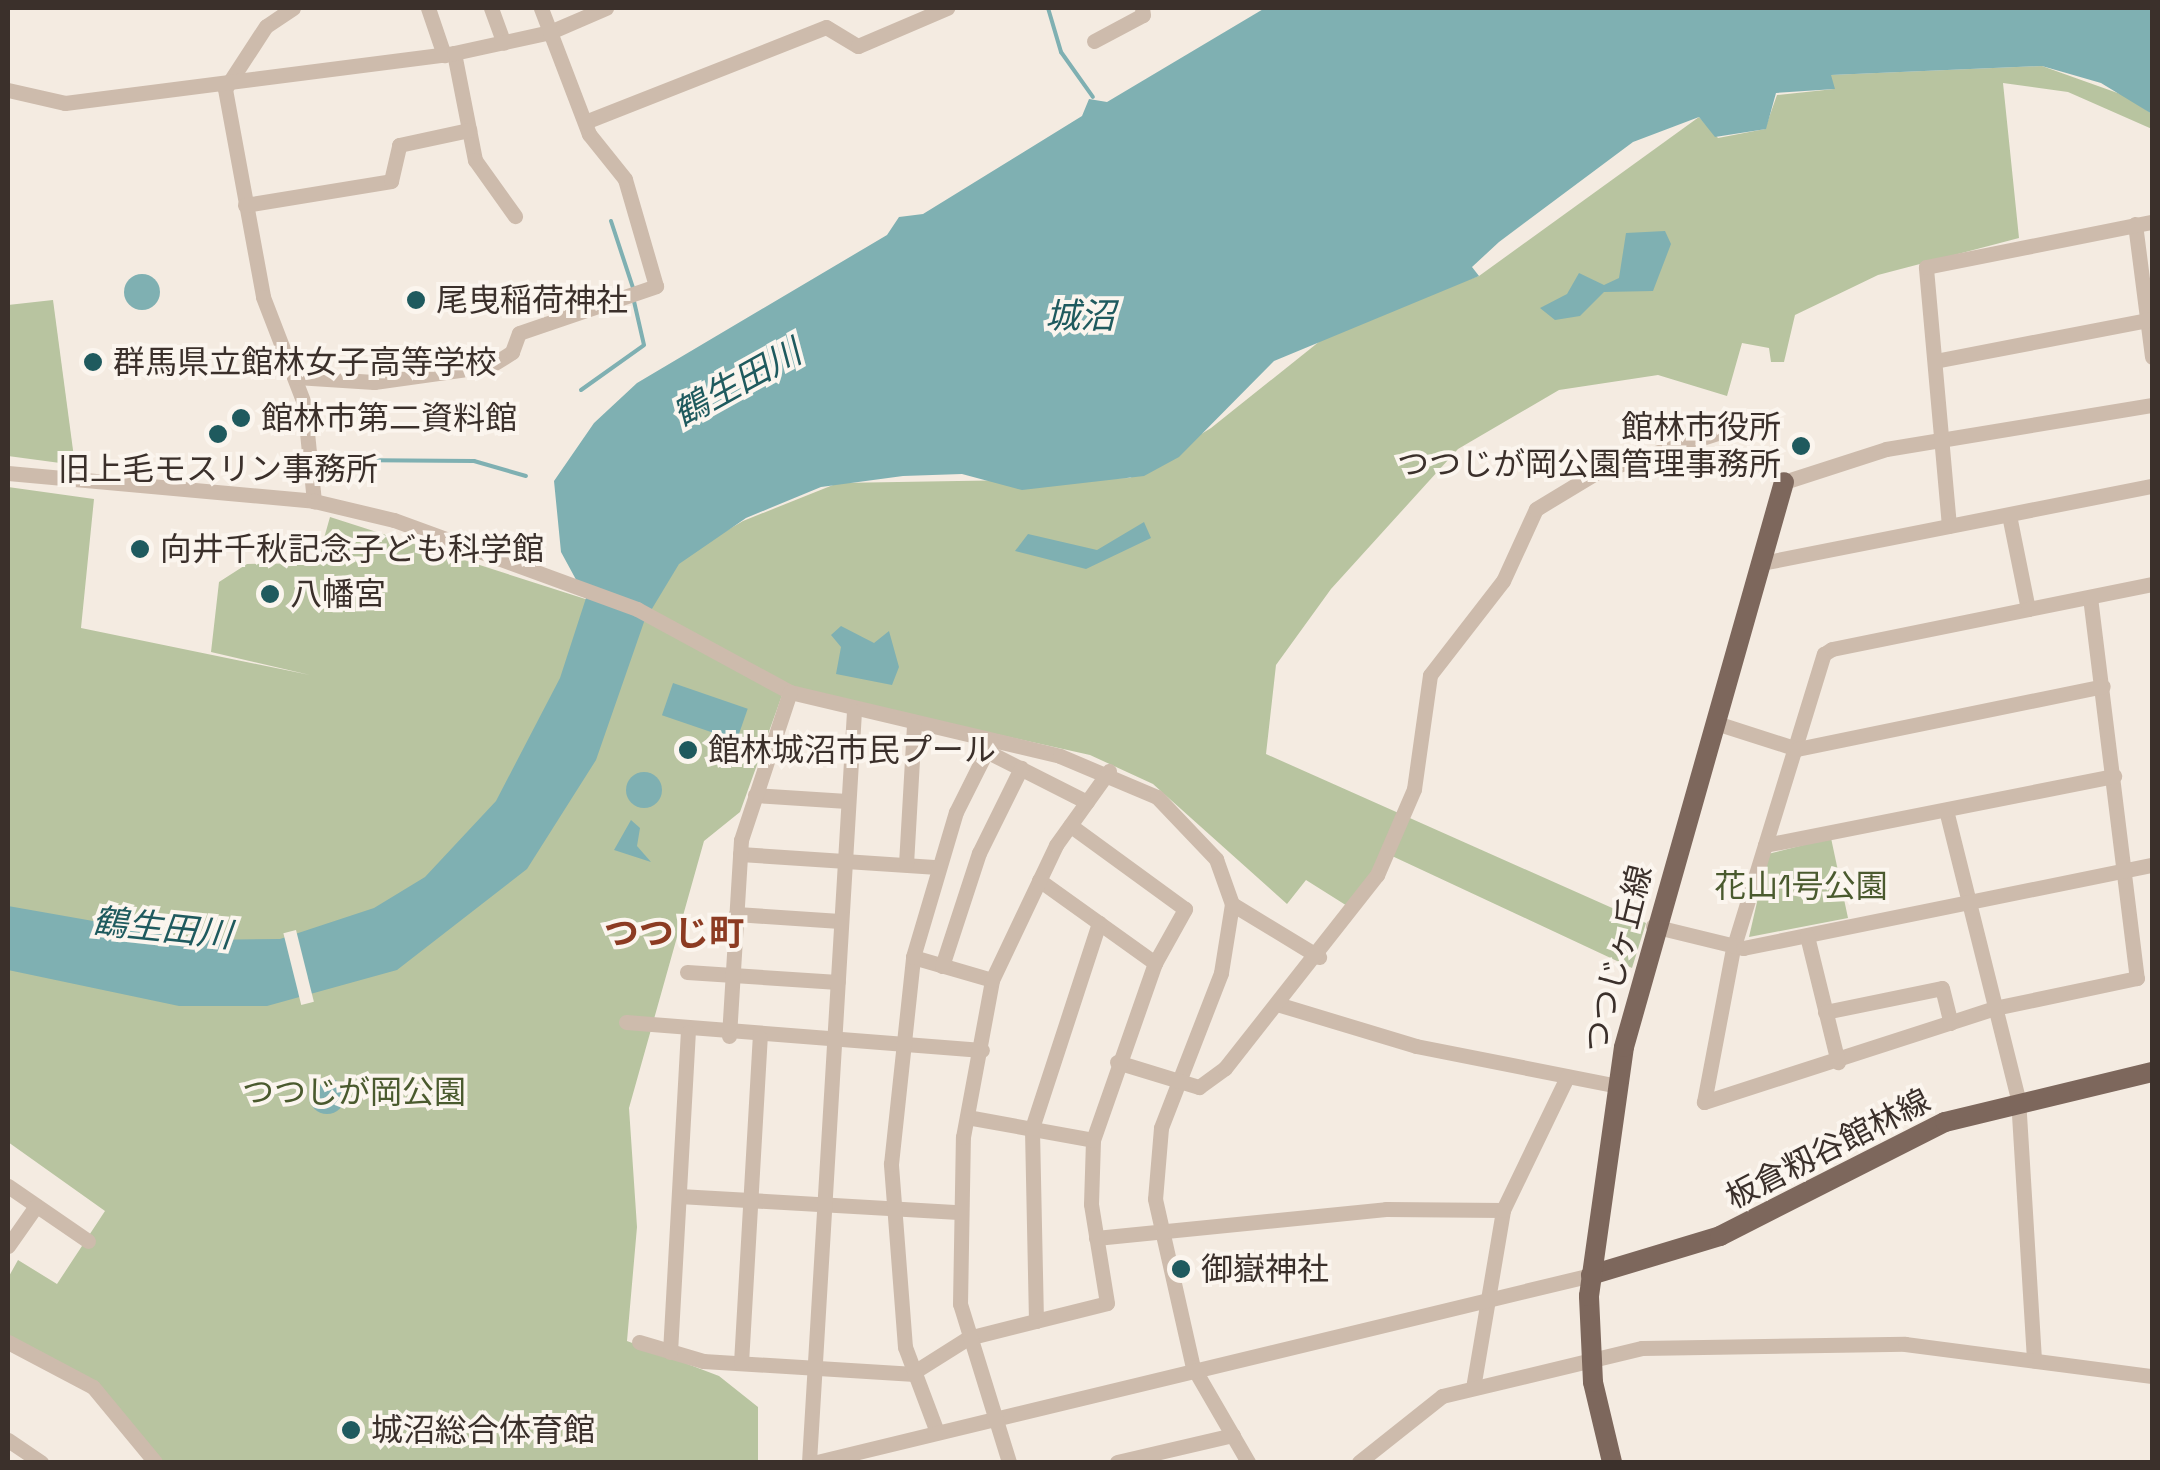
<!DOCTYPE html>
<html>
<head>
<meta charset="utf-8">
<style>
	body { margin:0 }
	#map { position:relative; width:2160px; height:1470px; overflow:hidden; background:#f4ebe1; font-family:"Space Grotesk","Noto Sans JP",sans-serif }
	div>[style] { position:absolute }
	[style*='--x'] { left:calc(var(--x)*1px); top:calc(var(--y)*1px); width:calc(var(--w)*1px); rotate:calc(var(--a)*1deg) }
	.green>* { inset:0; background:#b8c4a0 }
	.water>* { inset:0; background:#7fb0b2; transform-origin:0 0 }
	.round { border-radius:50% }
	.pier>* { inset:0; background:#f4ebe1; transform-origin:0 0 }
	.stream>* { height:4px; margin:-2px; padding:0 2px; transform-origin:2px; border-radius:2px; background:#7fb0b2 }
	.minor>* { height:15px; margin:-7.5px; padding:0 7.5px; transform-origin:7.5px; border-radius:7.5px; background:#cdbbac }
	.major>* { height:20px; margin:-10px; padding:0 10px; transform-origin:10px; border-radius:10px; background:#7d675c }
	.dots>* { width:28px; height:28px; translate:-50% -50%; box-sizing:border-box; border:5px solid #fbf5ee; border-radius:50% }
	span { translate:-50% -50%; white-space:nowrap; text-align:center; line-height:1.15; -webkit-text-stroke:8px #fbf5ee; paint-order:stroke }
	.poi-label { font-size:32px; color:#3b302b }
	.left { translate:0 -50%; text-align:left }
	.right { translate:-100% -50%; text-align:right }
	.park-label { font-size:32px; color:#4a5a2e }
	.street-label { font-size:32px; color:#3b302b }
	.water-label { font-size:35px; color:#1f5a5e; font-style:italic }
	.neighbourhood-label { font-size:35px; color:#8c3b22; font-weight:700 }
	.frame { position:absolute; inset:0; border:10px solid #3b302b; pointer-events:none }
</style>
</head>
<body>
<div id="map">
	<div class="green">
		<i style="clip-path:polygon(2042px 66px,2126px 96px,2152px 114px,2152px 129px,2068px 92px,2003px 83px,2019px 238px,1878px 275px,1795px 315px,1784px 362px,1771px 362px,1769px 348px,1742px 343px,1727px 396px,1658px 375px,1559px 390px,1458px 449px,1331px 589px,1276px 665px,1266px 754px,1646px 923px,1632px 968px,1392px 856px,1352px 909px,1306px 880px,1287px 904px,1153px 784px,1090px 755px,785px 687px,740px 812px,704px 841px,629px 1108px,637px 1227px,627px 1341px,719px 1376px,758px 1407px,758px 1462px,160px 1462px,95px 1383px,8px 1336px,8px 1278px,18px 1260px,57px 1284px,105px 1211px,8px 1142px,8px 487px,94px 499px,81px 628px,310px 675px,211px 652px,219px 582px,247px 564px,317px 563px,330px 517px,601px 604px,743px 521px,838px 483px,1130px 478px,1211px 428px,1345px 321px,1479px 276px,1699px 117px,1718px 138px,1765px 129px,1777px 95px,1834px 89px,1830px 75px)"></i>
		<i style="clip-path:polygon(53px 300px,75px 465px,8px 456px,8px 305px)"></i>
		<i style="clip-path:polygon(1831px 838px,1848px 918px,1749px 937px,1768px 854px)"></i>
	</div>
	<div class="water">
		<i style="clip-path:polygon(1265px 8px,2152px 8px,2152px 114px,2101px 83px,2042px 66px,1831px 75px,1835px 89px,1776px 93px,1766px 129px,1715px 137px,1699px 117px,1633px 142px,1499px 242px,1472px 267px,1479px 276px,1274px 361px,1179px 457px,1144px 476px,1022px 490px,962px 474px,903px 476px,821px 487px,746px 518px,679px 564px,644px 622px,596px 760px,527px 869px,397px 970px,267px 1006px,179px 1006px,8px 970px,8px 906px,201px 940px,280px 939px,374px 908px,425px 877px,496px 801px,560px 678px,586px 598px,561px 552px,554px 481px,594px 423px,637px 383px,887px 235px,899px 217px,923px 214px,1082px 116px,1089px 99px,1107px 102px)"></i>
		<i style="clip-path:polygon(1665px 231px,1671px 244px,1653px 291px,1604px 292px,1580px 316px,1555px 320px,1540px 308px,1567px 294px,1579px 273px,1604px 285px,1619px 278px,1626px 233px)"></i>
		<i class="round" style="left:124px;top:274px;width:36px;height:36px"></i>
		<i style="clip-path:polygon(1144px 522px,1151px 538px,1086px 569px,1015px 551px,1028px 534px,1097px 550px)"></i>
		<i style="clip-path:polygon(841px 626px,874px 643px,889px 631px,899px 667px,892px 685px,836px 674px,841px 647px,831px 635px)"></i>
		<i style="left:673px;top:683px;width:79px;height:34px;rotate:19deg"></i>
		<i class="round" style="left:626px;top:772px;width:36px;height:36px"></i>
		<i style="clip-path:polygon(631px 820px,640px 828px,637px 846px,651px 862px,614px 850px)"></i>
		<i class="round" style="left:309px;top:1078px;width:36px;height:36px"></i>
	</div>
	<div class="pier">
		<i style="left:296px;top:930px;width:74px;height:13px;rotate:76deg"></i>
	</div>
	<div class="stream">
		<i style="--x:1048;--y:8;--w:46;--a:73.5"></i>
		<i style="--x:1061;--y:52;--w:55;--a:54.6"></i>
		<i style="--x:611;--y:221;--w:71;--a:71.8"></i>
		<i style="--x:581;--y:390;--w:77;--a:-35.5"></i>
		<i style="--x:644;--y:345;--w:49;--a:-102.9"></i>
		<i style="--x:342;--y:460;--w:132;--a:0.4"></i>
		<i style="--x:474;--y:461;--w:54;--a:16.1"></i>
	</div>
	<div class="minor">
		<i style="--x:293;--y:8;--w:32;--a:146"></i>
		<i style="--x:266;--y:26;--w:75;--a:123.1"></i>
		<i style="--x:225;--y:89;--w:211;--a:79.6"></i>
		<i style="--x:263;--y:297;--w:114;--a:68.9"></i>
		<i style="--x:304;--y:403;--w:99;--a:84.2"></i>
		<i style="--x:428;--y:8;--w:50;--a:71.2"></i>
		<i style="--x:491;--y:8;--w:37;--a:70"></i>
		<i style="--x:1094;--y:41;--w:55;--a:-28"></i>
		<i style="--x:1143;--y:15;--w:7;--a:-98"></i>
		<i style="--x:454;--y:53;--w:109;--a:78.9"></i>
		<i style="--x:475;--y:160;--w:69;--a:54.5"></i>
		<i style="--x:8;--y:90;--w:58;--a:12.8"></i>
		<i style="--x:65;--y:103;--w:392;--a:-7.3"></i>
		<i style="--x:454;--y:53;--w:98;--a:-12.3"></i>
		<i style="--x:550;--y:32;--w:61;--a:-23.2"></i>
		<i style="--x:585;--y:122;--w:259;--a:-21.5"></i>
		<i style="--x:826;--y:27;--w:37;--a:31"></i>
		<i style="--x:858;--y:46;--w:97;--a:-23.1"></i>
		<i style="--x:245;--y:205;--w:148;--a:-9.3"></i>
		<i style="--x:391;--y:181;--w:37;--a:-77"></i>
		<i style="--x:399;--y:145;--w:72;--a:-12.1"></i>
		<i style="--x:2135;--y:224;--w:134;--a:82.7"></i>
		<i style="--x:1940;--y:360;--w:216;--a:-10.9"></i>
		<i style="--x:296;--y:377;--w:78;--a:3.7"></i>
		<i style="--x:374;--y:382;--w:117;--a:-7.9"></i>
		<i style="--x:490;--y:366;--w:26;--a:-32"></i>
		<i style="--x:512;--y:352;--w:20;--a:-70"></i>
		<i style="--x:519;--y:333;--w:145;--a:-18.9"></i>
		<i style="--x:656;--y:286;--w:111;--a:-106.2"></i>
		<i style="--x:625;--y:179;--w:58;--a:-128.7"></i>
		<i style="--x:589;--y:134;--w:135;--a:-110.9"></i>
		<i style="--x:8;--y:473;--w:307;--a:5.2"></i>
		<i style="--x:314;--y:501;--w:82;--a:13.4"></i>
		<i style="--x:394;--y:520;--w:259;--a:20.1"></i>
		<i style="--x:637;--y:609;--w:174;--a:28.5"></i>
		<i style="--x:790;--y:692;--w:277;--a:13.3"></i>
		<i style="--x:1060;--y:756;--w:105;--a:22.9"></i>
		<i style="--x:1157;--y:797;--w:86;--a:46.4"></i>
		<i style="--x:1216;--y:859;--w:48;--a:70.4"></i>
		<i style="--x:1232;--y:904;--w:70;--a:99.1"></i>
		<i style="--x:1221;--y:973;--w:166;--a:111.2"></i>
		<i style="--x:1161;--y:1128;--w:71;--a:94.8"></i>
		<i style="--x:1155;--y:1199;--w:172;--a:77.3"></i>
		<i style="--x:1193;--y:1367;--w:110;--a:59.9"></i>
		<i style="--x:1784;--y:482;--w:107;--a:-17.9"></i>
		<i style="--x:1886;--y:449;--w:270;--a:-9.4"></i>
		<i style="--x:2009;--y:515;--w:96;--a:78.6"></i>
		<i style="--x:1949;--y:526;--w:260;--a:-95.1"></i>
		<i style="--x:1926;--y:267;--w:230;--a:-11.3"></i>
		<i style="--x:1767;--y:562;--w:392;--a:-11.2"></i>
		<i style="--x:2090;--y:597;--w:384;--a:83"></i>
		<i style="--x:2137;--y:978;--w:145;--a:168.1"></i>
		<i style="--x:1995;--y:1008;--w:306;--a:162.1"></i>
		<i style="--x:1704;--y:1102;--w:156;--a:-79.3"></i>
		<i style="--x:1733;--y:949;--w:309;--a:-72.9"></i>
		<i style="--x:1824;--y:654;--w:9;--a:-32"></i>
		<i style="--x:1832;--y:649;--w:200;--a:-11.5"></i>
		<i style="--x:2028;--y:609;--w:126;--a:-11.4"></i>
		<i style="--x:1716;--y:723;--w:85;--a:17.8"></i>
		<i style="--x:1797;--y:749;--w:312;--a:-11.6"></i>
		<i style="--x:986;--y:751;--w:113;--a:26.8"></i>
		<i style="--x:755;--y:795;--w:92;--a:3.7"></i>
		<i style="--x:1946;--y:810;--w:297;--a:76"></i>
		<i style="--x:2018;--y:1098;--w:263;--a:86.5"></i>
		<i style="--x:1765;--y:845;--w:356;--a:-11.2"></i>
		<i style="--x:740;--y:854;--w:198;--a:3.8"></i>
		<i style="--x:906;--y:864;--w:139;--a:-86.7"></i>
		<i style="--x:1039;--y:880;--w:143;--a:35.6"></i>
		<i style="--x:1232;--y:904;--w:102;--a:31.3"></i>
		<i style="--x:736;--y:914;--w:104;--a:3.9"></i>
		<i style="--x:1653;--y:926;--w:93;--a:13.7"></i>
		<i style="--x:1743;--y:948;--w:417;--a:-11.5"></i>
		<i style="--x:1807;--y:936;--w:130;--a:76.2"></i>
		<i style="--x:913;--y:957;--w:82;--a:16.2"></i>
		<i style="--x:942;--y:966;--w:119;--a:-71.9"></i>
		<i style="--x:979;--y:853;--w:95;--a:-63.7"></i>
		<i style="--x:687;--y:972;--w:151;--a:3.8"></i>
		<i style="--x:1277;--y:1004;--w:145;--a:16.8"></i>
		<i style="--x:1416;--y:1046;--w:206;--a:11.2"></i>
		<i style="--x:1825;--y:1012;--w:119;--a:-11.6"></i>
		<i style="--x:1942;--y:988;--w:36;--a:76"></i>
		<i style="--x:626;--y:1022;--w:357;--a:4.5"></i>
		<i style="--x:729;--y:1036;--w:196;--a:-86.5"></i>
		<i style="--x:741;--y:840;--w:156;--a:-71.7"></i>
		<i style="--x:1117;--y:1062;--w:86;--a:17"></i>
		<i style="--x:1199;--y:1087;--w:32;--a:-36"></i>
		<i style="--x:1225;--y:1068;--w:246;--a:-51.8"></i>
		<i style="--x:1377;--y:875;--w:94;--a:-66.7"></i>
		<i style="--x:1414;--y:789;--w:115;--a:-82"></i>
		<i style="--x:1430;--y:675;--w:119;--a:-52.2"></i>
		<i style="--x:1503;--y:581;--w:79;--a:-65.4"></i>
		<i style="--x:1536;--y:509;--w:71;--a:-31.2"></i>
		<i style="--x:1597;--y:472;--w:127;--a:-17.9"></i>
		<i style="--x:967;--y:1117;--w:128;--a:10.3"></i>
		<i style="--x:8;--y:1186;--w:97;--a:34.5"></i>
		<i style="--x:679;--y:1196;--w:280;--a:3.3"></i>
		<i style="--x:1096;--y:1238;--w:291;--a:-5.7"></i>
		<i style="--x:1386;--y:1209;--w:117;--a:0.5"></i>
		<i style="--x:8;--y:1246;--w:49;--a:-55"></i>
		<i style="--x:1036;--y:1321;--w:193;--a:-91.2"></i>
		<i style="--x:1032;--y:1128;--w:216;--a:-71.9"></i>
		<i style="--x:8;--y:1342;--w:96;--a:27.9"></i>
		<i style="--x:93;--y:1387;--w:97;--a:50.4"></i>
		<i style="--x:639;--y:1342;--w:67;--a:16.5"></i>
		<i style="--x:703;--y:1361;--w:212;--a:3.5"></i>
		<i style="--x:670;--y:1352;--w:320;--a:-86.8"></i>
		<i style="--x:741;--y:1363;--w:326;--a:-86.7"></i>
		<i style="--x:914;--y:1372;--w:64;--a:-32.2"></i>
		<i style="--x:968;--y:1338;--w:143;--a:-14.1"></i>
		<i style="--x:1107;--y:1303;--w:100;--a:-99.2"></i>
		<i style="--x:1091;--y:1204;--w:64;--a:-88.2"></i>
		<i style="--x:1093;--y:1140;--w:188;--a:-70.7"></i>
		<i style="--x:1155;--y:963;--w:62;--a:-60.9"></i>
		<i style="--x:1185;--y:909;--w:142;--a:-143.9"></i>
		<i style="--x:1473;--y:1388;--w:181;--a:-80.4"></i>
		<i style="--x:1503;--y:1210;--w:148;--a:-64.3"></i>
		<i style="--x:937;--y:1432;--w:91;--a:-110.6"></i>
		<i style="--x:905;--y:1347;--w:184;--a:-94.4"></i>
		<i style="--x:891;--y:1164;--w:208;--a:-83.9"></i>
		<i style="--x:913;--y:957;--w:151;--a:-73.5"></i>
		<i style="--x:956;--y:812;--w:78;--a:-63.4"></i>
		<i style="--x:8;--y:1440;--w:40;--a:34"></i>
		<i style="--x:809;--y:1462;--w:752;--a:-86.57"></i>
		<i style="--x:817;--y:1462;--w:796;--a:-13.58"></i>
		<i style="--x:1009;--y:1462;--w:165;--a:-107.2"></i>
		<i style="--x:960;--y:1304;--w:167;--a:-89"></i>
		<i style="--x:963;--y:1137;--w:160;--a:-79.5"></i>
		<i style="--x:992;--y:980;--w:149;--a:-64.6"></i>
		<i style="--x:1056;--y:845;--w:91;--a:-54.4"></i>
		<i style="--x:1117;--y:1462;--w:119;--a:-13.1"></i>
		<i style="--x:1359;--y:1462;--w:106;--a:-38.5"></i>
		<i style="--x:1442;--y:1396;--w:206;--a:-13.5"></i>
		<i style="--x:1642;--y:1348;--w:263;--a:-0.9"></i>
		<i style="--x:1905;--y:1344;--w:249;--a:7.4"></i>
	</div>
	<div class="major">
		<i style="--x:1591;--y:1275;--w:135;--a:-16.8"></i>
		<i style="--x:1720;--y:1236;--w:252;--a:-26.9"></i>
		<i style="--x:1945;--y:1122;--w:213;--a:-13.6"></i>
		<i style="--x:1612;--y:1462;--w:82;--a:-103.4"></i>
		<i style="--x:1593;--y:1382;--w:86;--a:-92.7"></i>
		<i style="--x:1589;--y:1296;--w:251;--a:-82"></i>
		<i style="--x:1624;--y:1047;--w:587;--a:-74.19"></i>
	</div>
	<div class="dots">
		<i style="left:416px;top:300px;background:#1f5a5e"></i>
		<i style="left:93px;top:362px;background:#1f5a5e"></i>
		<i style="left:241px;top:418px;background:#1f5a5e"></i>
		<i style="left:218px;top:434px;background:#1f5a5e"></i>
		<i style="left:1801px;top:446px;background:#1f5a5e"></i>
		<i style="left:140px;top:549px;background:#1f5a5e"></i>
		<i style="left:270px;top:594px;background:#1f5a5e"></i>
		<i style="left:688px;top:750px;background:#1f5a5e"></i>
		<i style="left:1181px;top:1269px;background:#1f5a5e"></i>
		<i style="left:351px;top:1430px;background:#1f5a5e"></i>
	</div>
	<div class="poi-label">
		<span class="left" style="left:436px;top:300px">尾曳稲荷神社</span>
		<span class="left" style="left:113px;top:362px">群馬県立館林女子高等学校</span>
		<span class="left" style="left:261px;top:418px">館林市第二資料館</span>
		<span class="right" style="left:1781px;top:446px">館林市役所<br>つつじが岡公園管理事務所</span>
		<span style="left:218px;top:469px">旧上毛モスリン事務所</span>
		<span class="left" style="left:160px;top:549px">向井千秋記念子ども科学館</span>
		<span class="left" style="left:290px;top:594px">八幡宮</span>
		<span class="left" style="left:708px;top:750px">館林城沼市民プール</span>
		<span class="left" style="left:1201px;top:1269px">御嶽神社</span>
		<span class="left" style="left:371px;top:1430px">城沼総合体育館</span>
	</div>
	<div class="park-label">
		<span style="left:1801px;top:886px">花山1号公園</span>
		<span style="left:354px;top:1092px">つつじが岡公園</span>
	</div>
	<div class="street-label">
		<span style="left:1618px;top:959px;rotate:-76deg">つつじヶ丘線</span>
		<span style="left:1828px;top:1149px;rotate:-27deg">板倉籾谷館林線</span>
	</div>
	<div class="water-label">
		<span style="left:1080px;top:316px">城沼</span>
		<span style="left:737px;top:383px;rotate:-29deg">鶴生田川</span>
		<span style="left:162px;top:928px;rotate:6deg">鶴生田川</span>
	</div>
	<div class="neighbourhood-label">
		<span style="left:674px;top:933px">つつじ町</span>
	</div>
	<div class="frame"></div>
</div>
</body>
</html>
